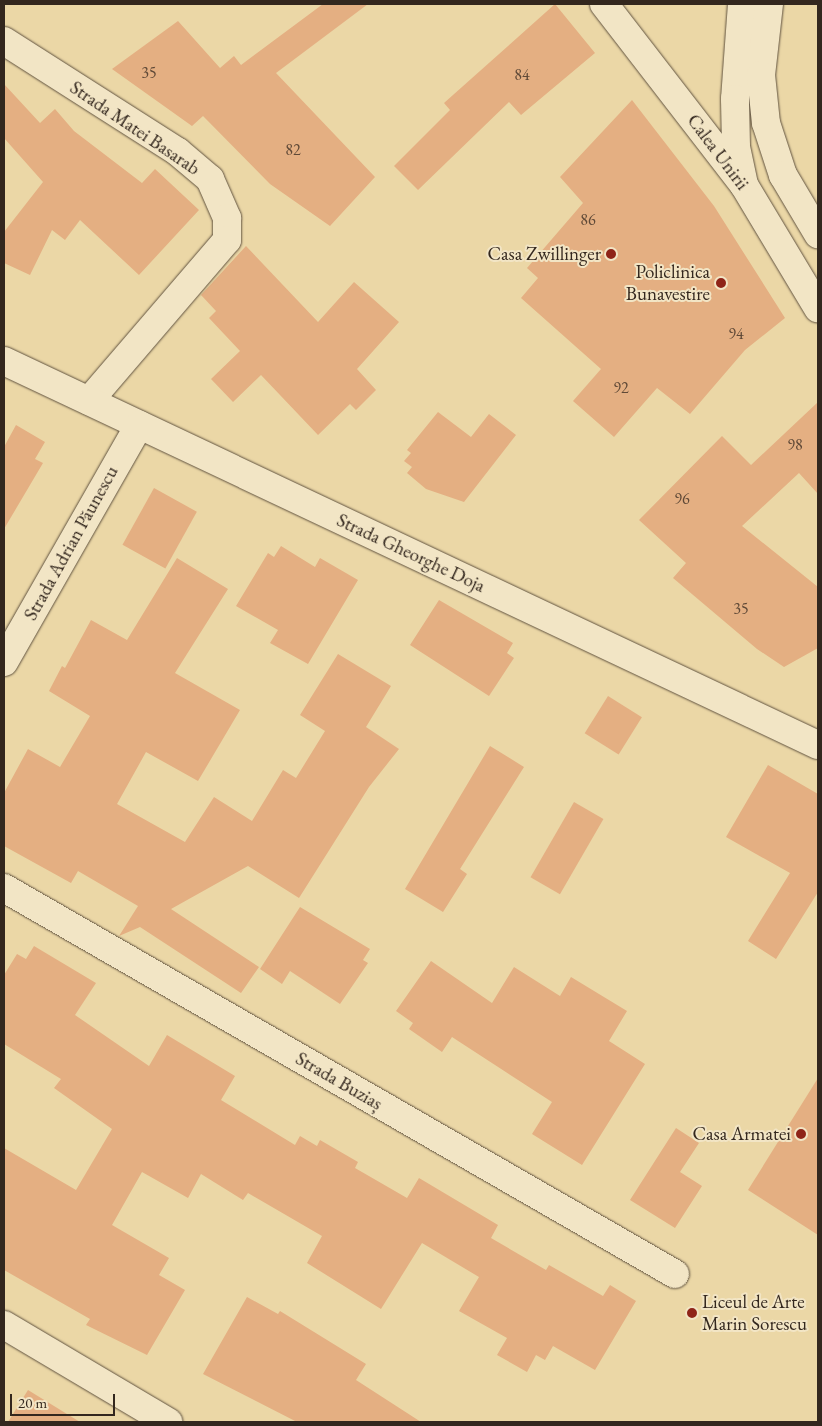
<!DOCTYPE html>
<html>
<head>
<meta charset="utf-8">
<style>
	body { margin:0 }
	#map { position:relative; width:822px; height:1426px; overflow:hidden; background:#ebd7a6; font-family:"EB Garamond",serif }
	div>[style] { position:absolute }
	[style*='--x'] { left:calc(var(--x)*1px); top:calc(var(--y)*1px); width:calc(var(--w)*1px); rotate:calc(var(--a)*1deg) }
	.building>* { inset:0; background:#e4af82; transform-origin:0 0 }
	.roads { filter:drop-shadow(0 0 1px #615340) drop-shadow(0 0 1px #615340) }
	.minor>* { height:28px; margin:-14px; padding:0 14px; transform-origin:14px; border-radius:14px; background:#f2e5c5 }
	.tertiary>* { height:28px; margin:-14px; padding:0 14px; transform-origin:14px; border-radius:14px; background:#f2e5c5 }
	.secondary>* { height:28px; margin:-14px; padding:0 14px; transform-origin:14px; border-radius:14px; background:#f2e5c5 }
	.dots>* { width:14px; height:14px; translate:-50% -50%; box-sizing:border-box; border:2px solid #f2e5c5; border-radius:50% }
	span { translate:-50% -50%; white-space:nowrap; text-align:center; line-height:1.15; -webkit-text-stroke:4px #f2e5c5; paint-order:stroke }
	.number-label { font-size:16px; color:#5f4937 }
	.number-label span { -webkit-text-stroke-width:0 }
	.street-label { font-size:19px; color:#33271e }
	.poi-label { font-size:19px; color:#33271e }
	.right { translate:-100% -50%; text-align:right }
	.left { translate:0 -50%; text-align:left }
	.frame { position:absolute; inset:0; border:5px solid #33271e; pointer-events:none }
	.scale { position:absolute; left:10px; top:1394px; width:105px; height:22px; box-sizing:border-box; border:2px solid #33271e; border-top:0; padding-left:6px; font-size:15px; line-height:18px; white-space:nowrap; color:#33271e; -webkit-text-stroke:4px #f2e5c5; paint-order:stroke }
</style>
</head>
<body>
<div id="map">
	<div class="building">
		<i style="clip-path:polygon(323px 4px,368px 4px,276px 73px,375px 177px,330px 226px,270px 184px,203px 116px,192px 126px,112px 69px,178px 21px,220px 68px,234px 56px,241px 65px)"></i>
		<i style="clip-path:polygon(555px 4px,595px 53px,521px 115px,509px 102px,418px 190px,394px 166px,450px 110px,444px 103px)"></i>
		<i style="clip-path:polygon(4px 84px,40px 123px,55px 109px,74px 131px,142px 183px,155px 169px,199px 210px,139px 275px,80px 220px,65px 240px,52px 230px,30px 275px,4px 263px,4px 232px,43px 182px,4px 138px)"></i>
		<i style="clip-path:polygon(632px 100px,714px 206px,785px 318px,745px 350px,690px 414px,657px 388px,614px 437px,573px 401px,601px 369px,521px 298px,538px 278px,527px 268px,583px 203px,560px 177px)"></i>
		<i style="clip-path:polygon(246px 246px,318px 322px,354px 282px,399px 322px,357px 369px,376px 390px,356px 410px,350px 404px,318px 435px,261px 375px,233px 402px,211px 379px,240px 351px,209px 318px,216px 311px,201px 295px)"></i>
		<i style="clip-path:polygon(818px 402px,818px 494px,799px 473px,742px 526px,818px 587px,818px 648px,784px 667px,757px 649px,673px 578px,686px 563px,639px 520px,722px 436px,751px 465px)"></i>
		<i style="clip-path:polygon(438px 412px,471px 437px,489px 414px,516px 435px,464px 502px,426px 489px,407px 473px,412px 467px,404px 461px,411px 453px,407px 450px)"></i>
		<i style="clip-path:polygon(16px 425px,45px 442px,35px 459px,43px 463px,4px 529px,4px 447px)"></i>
		<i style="left:154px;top:488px;width:49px;height:65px;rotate:29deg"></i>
		<i style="clip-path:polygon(281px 546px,315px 567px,320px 558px,358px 580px,308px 664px,270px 643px,278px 630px,236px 606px,268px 553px,274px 557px)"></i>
		<i style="clip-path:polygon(177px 558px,228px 589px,175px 673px,240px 710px,198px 781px,146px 752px,117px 804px,185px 842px,214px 797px,252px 821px,283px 770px,296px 778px,325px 731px,300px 715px,338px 654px,391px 686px,366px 727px,399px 749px,369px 787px,299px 898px,248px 866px,171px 909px,259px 967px,241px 993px,140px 927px,119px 936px,138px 906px,78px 871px,71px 883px,4px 846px,4px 793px,28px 749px,60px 767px,90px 716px,49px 691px,62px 666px,65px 668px,91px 620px,127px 640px)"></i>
		<i style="clip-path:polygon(439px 600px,513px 643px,507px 653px,514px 658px,489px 696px,410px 645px)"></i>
		<i style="left:608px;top:696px;width:40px;height:44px;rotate:32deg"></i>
		<i style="clip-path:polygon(490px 746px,524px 767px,460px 869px,467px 874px,443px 912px,405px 889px)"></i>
		<i style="clip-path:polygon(768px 765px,818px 794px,818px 892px,776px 959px,748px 941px,790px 873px,726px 837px)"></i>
		<i style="left:574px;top:802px;width:34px;height:87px;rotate:30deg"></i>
		<i style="clip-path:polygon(300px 907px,370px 949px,363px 960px,368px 963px,340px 1004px,290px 971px,282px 984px,260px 969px)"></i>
		<i style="clip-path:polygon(34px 946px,96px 983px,75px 1015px,149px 1066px,167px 1035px,235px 1076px,221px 1100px,295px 1145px,300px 1136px,317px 1146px,320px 1140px,358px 1162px,355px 1168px,407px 1198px,419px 1178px,498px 1225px,491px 1238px,546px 1270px,549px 1265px,603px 1296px,610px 1285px,636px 1301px,595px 1370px,553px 1346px,545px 1360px,536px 1355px,527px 1372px,497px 1355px,507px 1338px,459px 1311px,479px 1277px,422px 1243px,381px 1309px,307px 1263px,322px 1236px,248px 1193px,243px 1200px,201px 1174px,188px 1198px,142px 1172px,112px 1225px,169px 1258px,159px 1275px,185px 1290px,147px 1355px,86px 1325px,90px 1319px,4px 1270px,4px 1148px,76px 1190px,112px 1129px,54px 1088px,61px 1079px,4px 1044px,4px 975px,17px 954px,26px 959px)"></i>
		<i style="clip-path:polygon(431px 961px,492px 1003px,514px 967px,560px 996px,571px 977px,627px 1011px,609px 1041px,645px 1064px,582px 1165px,532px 1134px,552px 1102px,452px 1037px,442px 1052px,409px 1029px,413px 1023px,396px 1011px)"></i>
		<i style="clip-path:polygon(818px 1078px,818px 1235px,748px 1190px)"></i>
		<i style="clip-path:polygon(676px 1128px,699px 1143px,680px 1172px,702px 1186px,675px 1228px,630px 1200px)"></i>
		<i style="clip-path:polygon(247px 1297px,278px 1314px,280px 1311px,366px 1364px,356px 1380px,421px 1422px,297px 1422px,203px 1374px)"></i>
		<i style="clip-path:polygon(28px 1390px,80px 1422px,8px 1422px)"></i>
	</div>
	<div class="roads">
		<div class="minor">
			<i style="--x:4;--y:41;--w:206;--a:32.5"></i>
			<i style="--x:178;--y:152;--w:42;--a:40.2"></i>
			<i style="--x:210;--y:179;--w:43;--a:66.4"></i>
			<i style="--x:227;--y:218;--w:22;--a:90"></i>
			<i style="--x:227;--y:240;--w:212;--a:130.6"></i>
			<i style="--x:4;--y:361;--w:900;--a:25.26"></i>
			<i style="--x:4;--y:662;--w:273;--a:-60.3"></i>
			<i style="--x:4;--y:888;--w:774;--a:29.91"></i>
			<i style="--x:4;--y:1325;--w:191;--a:30.6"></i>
		</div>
		<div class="tertiary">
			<i style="--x:604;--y:4;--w:229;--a:52.3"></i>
		</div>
		<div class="secondary">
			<i style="--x:742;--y:4;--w:95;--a:94.2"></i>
			<i style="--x:735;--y:99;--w:48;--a:88.8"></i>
			<i style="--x:736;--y:147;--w:39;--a:78"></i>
			<i style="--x:744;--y:185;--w:144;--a:59"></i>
			<i style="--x:769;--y:4;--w:71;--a:96.4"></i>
			<i style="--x:761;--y:75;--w:48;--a:84.1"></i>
			<i style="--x:766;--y:123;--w:55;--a:71.9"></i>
			<i style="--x:783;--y:175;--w:69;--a:59.3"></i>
		</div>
	</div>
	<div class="dots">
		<i style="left:611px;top:254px;background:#8f2418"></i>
		<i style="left:721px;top:283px;background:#8f2418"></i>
		<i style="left:801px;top:1134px;background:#8f2418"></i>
		<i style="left:692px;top:1313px;background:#8f2418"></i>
	</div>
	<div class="number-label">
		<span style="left:149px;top:73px">35</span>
		<span style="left:522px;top:75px">84</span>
		<span style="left:293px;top:150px">82</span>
		<span style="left:588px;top:220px">86</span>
		<span style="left:736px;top:334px">94</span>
		<span style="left:621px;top:388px">92</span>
		<span style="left:795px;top:445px">98</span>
		<span style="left:682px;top:499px">96</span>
		<span style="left:741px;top:609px">35</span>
	</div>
	<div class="street-label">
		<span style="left:135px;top:128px;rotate:34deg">Strada Matei Basarab</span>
		<span style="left:718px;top:152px;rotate:53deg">Calea Unirii</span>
		<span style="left:71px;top:543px;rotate:-61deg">Strada Adrian Păunescu</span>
		<span style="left:411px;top:553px;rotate:25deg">Strada Gheorghe Doja</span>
		<span style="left:339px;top:1081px;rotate:30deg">Strada Buziaș</span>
	</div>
	<div class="poi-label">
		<span class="right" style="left:601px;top:254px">Casa Zwillinger</span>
		<span class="right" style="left:710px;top:283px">Policlinica<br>Bunavestire</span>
		<span class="right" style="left:791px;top:1134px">Casa Armatei</span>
		<span class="left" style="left:702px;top:1313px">Liceul de Arte<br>Marin Sorescu</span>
	</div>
	<div class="frame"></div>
	<div class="scale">20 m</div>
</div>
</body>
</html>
